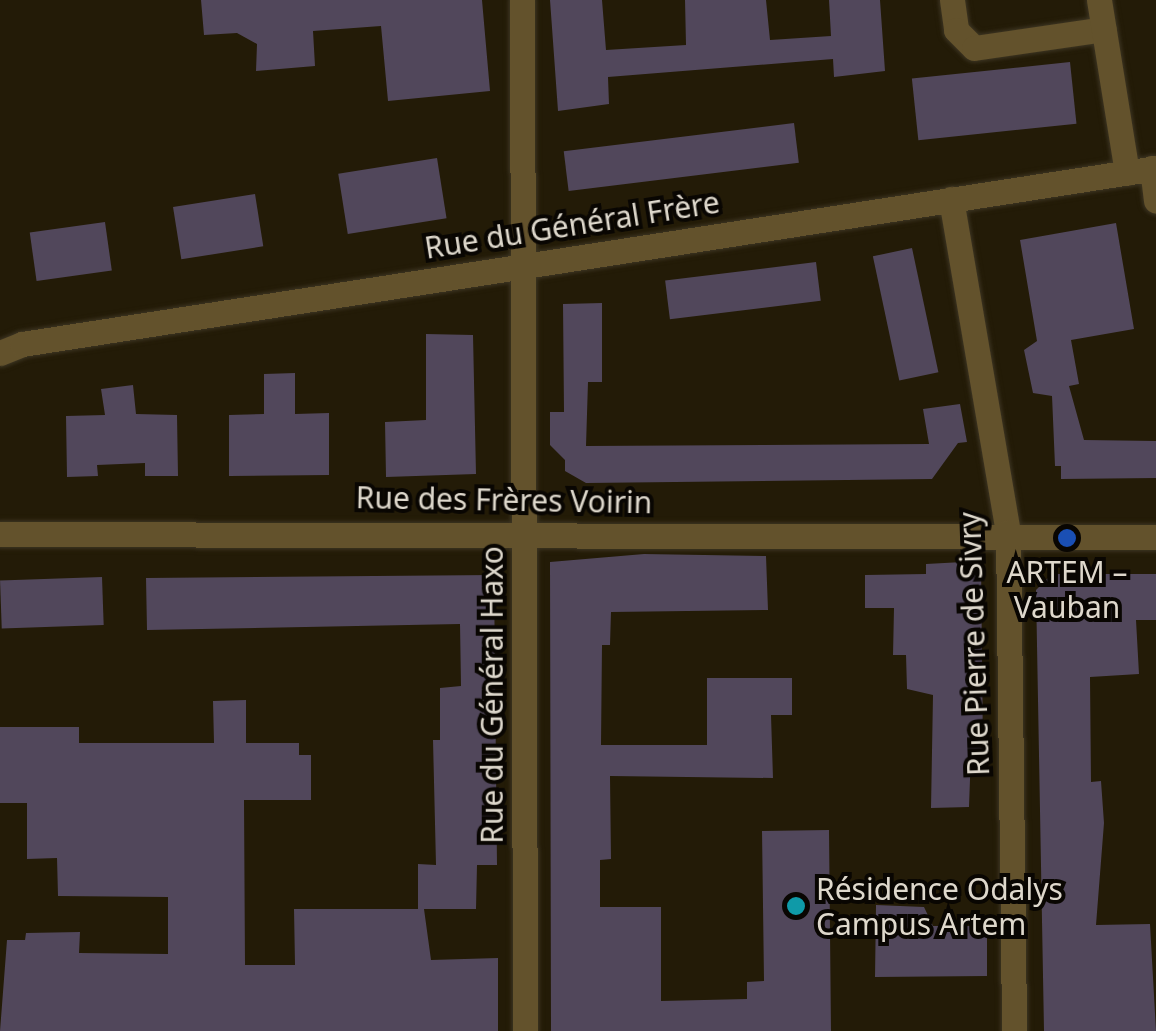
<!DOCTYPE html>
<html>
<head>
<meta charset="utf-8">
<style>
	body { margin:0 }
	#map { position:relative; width:1156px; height:1031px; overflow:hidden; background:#231b07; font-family:"Noto Sans",sans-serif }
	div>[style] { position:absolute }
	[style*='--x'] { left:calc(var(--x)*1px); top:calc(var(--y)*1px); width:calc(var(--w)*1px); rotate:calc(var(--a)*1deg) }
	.building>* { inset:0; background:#51475b; transform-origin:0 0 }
	.roads { filter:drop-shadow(0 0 2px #3d3523) drop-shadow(0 0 2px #3d3523) }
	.minor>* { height:25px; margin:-12.5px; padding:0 12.5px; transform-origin:12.5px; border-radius:12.5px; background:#63522c }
	.dots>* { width:28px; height:28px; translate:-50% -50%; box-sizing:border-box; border:5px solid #090602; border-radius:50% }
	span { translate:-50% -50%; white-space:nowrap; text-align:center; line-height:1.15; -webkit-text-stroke:8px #090602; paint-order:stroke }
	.street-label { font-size:30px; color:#ded8cc }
	.poi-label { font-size:30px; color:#ded8cc }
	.left { translate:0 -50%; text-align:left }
</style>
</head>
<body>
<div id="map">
	<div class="building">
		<i style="clip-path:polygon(201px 0,482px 0,490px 91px,388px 101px,381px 26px,313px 31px,315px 66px,256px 71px,257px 44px,237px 33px,204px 35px)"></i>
		<i style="clip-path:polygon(550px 0,602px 0,606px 50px,686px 45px,685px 0,766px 0,770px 40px,831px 36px,829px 0,880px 0,885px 71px,834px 77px,833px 59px,608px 77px,609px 104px,558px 111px)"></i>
		<i style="left:1070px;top:62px;width:62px;height:159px;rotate:84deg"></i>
		<i style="left:794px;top:123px;width:40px;height:232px;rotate:83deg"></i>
		<i style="left:437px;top:158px;width:61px;height:100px;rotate:81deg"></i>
		<i style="left:255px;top:194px;width:53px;height:83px;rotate:81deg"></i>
		<i style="left:105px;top:222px;width:49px;height:76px;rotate:82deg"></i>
		<i style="clip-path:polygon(1116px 223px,1134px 329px,1071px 340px,1079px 384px,1069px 386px,1084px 440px,1156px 441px,1156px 478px,1061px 479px,1061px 466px,1055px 466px,1052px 396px,1033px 393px,1024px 350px,1037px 341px,1020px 240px)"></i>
		<i style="left:912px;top:248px;width:127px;height:40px;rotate:78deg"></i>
		<i style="left:816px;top:262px;width:39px;height:152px;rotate:83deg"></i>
		<i style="clip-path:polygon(602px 303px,602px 382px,588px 382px,586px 446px,929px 444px,923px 409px,960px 404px,967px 442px,958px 443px,932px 479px,586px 483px,565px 471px,565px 460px,550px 445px,550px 412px,564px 412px,563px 304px)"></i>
		<i style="clip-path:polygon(426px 334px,473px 335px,476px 474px,386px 477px,385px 422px,426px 420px)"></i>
		<i style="clip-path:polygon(295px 373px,295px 414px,329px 413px,329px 475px,229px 476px,229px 415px,264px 414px,264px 374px)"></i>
		<i style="clip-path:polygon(133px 385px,136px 414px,177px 415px,178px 476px,145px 476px,145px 463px,97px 465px,98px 476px,67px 477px,66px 416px,105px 415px,101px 389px)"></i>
		<i style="clip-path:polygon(644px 554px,766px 556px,768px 610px,611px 612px,610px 645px,602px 645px,601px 745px,707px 745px,707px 678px,792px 678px,792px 715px,771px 715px,773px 778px,610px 776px,611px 859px,600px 860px,600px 907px,661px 907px,661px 1001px,747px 999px,747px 982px,764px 981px,762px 831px,829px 830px,831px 1031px,551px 1031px,550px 562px)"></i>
		<i style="clip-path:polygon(981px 561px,983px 752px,971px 752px,969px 807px,931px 808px,933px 695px,907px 689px,906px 655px,893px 655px,894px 608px,865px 608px,865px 575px,926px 574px,926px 564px)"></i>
		<i style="clip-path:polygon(1052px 574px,1156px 574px,1156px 620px,1136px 620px,1139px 674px,1090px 677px,1091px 782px,1101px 781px,1104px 823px,1096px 925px,1150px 924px,1156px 1031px,1044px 1031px,1036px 590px)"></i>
		<i style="clip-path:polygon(494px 575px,497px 865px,477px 865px,476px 909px,424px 909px,431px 960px,498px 958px,498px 1031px,0 1031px,7px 940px,25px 940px,26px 933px,80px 932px,79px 953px,168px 954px,168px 897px,58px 896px,57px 858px,27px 859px,27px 803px,0 803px,0 727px,79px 727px,79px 743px,214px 743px,213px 701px,246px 700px,246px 743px,299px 743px,299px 755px,311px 755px,311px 800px,244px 800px,245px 965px,295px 965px,294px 909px,418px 909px,418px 864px,436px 865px,433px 740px,440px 740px,440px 688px,461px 686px,460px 624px,147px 630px,146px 578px)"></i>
		<i style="left:102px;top:577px;width:48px;height:102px;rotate:88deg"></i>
		<i style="clip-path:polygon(876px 905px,924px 907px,933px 926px,987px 926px,987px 976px,875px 977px)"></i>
	</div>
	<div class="roads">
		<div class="minor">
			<i style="--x:522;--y:0;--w:1031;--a:89.83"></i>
			<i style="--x:952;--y:0;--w:30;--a:82"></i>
			<i style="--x:956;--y:30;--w:25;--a:45"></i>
			<i style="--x:974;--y:48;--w:131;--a:-8.3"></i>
			<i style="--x:1099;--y:0;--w:175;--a:80.8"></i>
			<i style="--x:1152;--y:168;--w:33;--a:83"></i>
			<i style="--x:951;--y:199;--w:338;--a:80.3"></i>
			<i style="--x:1008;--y:532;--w:499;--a:89.3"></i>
			<i style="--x:0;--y:353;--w:24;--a:-22"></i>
			<i style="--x:22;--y:344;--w:1148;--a:-8.82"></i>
			<i style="--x:0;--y:534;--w:1156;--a:0.15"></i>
		</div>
	</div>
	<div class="dots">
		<i style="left:1067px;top:538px;background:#1a4fb4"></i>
		<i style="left:796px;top:906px;background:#0f9aa8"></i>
	</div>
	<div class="street-label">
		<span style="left:572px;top:225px;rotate:-9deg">Rue du Général Frère</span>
		<span style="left:504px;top:500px;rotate:1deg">Rue des Frères Voirin</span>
		<span style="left:974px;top:644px;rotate:-92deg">Rue Pierre de Sivry</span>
		<span style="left:492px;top:695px;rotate:-90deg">Rue du Général Haxo</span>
	</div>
	<div class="poi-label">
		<span style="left:1067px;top:589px">ARTEM –<br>Vauban</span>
		<span class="left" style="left:816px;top:906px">Résidence Odalys<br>Campus Artem</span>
	</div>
</div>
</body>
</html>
